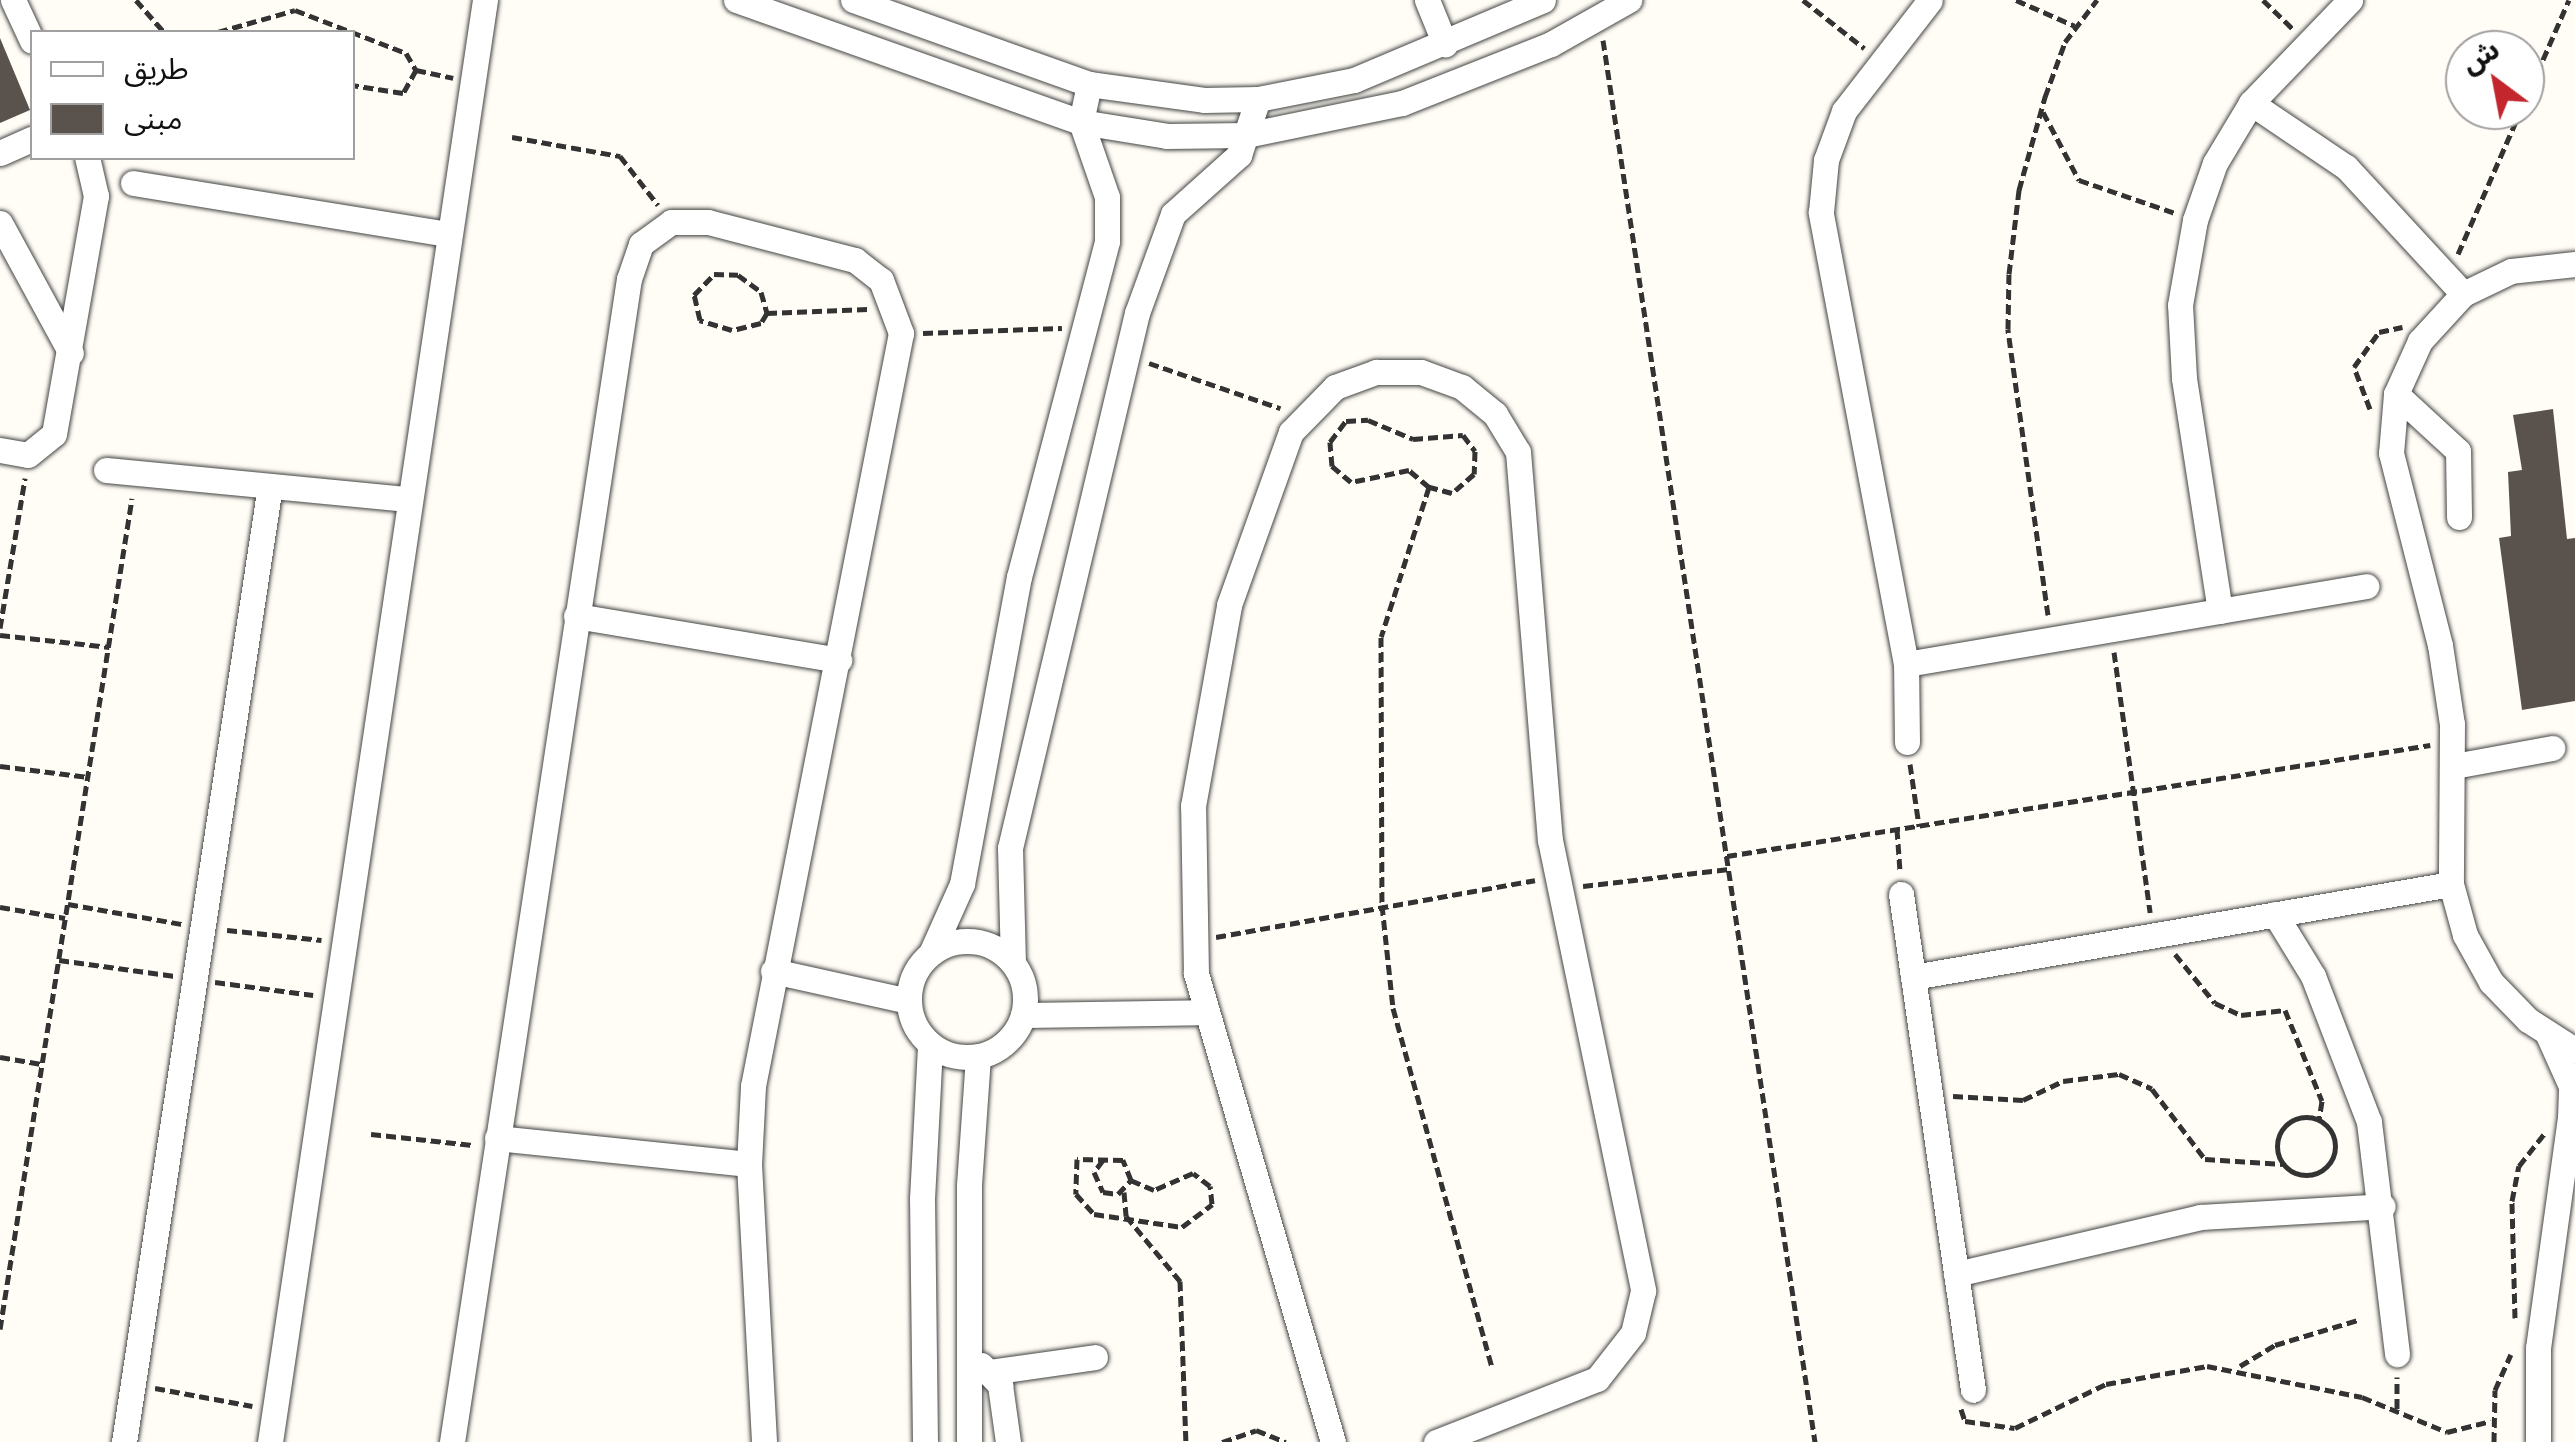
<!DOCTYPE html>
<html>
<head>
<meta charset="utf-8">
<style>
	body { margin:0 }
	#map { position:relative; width:2575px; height:1442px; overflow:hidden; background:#fffdf5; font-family:"Source Serif 4","Noto Sans Arabic",serif }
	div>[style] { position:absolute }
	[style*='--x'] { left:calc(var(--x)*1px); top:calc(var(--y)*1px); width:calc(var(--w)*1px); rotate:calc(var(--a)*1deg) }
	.building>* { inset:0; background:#5a524d }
	.path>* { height:5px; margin-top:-2.5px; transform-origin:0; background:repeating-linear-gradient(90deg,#333 0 10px,transparent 0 15px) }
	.path>.ring { margin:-2.5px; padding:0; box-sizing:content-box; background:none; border:5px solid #333; border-radius:50% }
	.roads { filter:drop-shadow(0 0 2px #444) drop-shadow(0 0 2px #444) }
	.minor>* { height:25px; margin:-12.5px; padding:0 12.5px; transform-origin:12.5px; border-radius:12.5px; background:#fff }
	.minor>.ring { margin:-12.5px; padding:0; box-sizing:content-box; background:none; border:25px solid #fff; border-radius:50% }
	span { translate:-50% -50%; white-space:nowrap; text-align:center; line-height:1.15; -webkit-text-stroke:10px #fff; paint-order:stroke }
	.legend { position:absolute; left:30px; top:30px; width:325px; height:130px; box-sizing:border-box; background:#fff; border:2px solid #a0a0a0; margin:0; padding:12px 18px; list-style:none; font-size:30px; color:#111 }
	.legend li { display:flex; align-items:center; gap:20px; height:50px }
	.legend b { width:50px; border:2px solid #a0a0a0 }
	.north { position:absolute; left:2445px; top:30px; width:100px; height:100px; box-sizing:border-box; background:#fff; border:2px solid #a0a0a0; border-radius:50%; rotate:328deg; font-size:28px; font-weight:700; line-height:40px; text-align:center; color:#111 }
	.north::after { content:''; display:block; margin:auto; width:35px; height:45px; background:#c4262e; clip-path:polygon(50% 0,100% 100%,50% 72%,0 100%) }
</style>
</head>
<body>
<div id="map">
	<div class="building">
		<i style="clip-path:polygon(0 38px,30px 110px,0 123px)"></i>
		<i style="clip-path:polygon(2553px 409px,2567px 539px,2575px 538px,2575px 701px,2522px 710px,2499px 538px,2511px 536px,2508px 472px,2522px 470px,2513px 415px)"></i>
	</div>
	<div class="path">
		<i style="--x:136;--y:0;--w:43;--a:48.8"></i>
		<i style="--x:1803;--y:0;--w:78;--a:38.2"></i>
		<i style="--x:2016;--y:0;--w:64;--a:23.8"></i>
		<i style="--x:2263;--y:0;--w:42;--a:44"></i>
		<i style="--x:218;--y:32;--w:80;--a:-15.9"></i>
		<i style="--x:295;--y:10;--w:119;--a:21.2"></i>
		<i style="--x:406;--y:53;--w:20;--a:60"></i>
		<i style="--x:416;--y:70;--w:26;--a:119"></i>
		<i style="--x:403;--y:93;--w:52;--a:-171.1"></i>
		<i style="--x:1603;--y:40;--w:1418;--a:81.4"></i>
		<i style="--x:416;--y:70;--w:38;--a:12"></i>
		<i style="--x:2525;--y:101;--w:110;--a:-66.5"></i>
		<i style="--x:2043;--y:112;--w:77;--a:62.1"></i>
		<i style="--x:2079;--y:180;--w:102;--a:19"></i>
		<i style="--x:512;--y:137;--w:110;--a:10"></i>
		<i style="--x:620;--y:156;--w:62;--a:52.2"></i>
		<i style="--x:2458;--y:254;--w:157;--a:-66.4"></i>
		<i style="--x:714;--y:274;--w:24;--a:2"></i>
		<i style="--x:738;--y:275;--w:29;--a:36"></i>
		<i style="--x:761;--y:292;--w:22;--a:74"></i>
		<i style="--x:767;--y:313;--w:12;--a:121"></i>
		<i style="--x:761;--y:323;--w:30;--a:166"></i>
		<i style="--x:732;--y:330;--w:34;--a:-163"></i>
		<i style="--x:700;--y:320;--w:26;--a:-103"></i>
		<i style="--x:694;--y:295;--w:29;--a:-46"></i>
		<i style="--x:767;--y:313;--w:101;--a:-2.3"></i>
		<i style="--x:923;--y:333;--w:139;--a:-2.1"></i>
		<i style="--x:1149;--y:363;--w:139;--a:19"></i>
		<i style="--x:2370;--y:409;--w:45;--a:-110.9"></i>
		<i style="--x:2354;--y:367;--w:43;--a:-54.5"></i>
		<i style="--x:2379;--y:332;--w:24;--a:-12"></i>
		<i style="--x:1368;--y:420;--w:49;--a:22.9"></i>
		<i style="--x:1413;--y:439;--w:50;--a:-4.6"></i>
		<i style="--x:1463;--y:435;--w:20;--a:53"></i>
		<i style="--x:1475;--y:451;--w:23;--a:92"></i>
		<i style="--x:1474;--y:474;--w:29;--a:139"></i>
		<i style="--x:1452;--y:493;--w:24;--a:-165"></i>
		<i style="--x:1429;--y:487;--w:26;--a:-140"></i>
		<i style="--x:1409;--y:470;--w:59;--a:168.3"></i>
		<i style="--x:1351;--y:482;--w:25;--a:-140"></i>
		<i style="--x:1332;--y:466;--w:24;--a:-95"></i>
		<i style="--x:1330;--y:442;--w:26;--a:-53"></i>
		<i style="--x:1346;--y:421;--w:22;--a:-3"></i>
		<i style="--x:1429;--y:487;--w:157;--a:107.7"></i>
		<i style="--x:1381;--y:637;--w:268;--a:89.8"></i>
		<i style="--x:1382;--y:905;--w:104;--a:83.9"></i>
		<i style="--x:1393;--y:1008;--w:373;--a:74.6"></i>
		<i style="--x:2048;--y:615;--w:289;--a:-98"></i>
		<i style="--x:2008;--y:329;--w:55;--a:-89"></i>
		<i style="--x:2009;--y:274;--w:85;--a:-83.2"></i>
		<i style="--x:2019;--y:190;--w:97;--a:-74.4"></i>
		<i style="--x:2045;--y:97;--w:59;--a:-70"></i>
		<i style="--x:2065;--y:42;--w:53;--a:-52.7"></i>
		<i style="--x:0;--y:628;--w:152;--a:-80.5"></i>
		<i style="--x:0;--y:635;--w:110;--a:6.3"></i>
		<i style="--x:2114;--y:652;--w:263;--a:82.1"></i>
		<i style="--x:1910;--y:764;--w:63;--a:81.7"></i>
		<i style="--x:0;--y:766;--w:89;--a:7.1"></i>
		<i style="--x:1897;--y:829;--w:42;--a:85.9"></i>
		<i style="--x:1727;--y:856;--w:712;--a:-8.97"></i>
		<i style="--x:1583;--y:886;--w:147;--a:-6.6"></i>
		<i style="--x:68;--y:904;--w:116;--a:10"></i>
		<i style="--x:0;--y:907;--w:66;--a:9.6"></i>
		<i style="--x:227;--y:930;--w:95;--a:6.1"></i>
		<i style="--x:1216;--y:937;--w:324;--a:-10.1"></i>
		<i style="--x:2175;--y:954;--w:63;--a:50.8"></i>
		<i style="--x:2215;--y:1003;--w:29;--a:25"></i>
		<i style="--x:2241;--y:1015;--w:44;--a:-6.5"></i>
		<i style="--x:2285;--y:1010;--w:98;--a:67.9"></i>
		<i style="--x:2322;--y:1101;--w:19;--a:99"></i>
		<i style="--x:59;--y:960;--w:117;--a:7.9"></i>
		<i style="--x:215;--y:982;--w:99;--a:7.6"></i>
		<i style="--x:0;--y:1057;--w:42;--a:9.7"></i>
		<i style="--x:1953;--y:1096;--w:70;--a:3.3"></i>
		<i style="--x:2023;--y:1100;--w:44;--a:-25.4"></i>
		<i style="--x:2063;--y:1081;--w:56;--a:-7.1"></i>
		<i style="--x:2119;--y:1074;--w:36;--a:24"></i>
		<i style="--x:2152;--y:1089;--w:88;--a:52.9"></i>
		<i style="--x:2205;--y:1159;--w:78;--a:3.7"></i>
		<i class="ring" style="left:2277px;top:1117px;width:53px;height:53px"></i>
		<i style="--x:371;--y:1134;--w:102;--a:6.2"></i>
		<i style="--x:1103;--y:1160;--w:15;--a:127"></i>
		<i style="--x:1094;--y:1172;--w:22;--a:66"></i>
		<i style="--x:1103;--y:1192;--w:15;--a:8"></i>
		<i style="--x:1118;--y:1194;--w:19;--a:-47"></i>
		<i style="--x:1131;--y:1180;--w:22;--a:-112"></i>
		<i style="--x:1123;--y:1160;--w:46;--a:-178.8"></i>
		<i style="--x:1077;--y:1159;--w:35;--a:92"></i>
		<i style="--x:1076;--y:1194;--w:27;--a:48"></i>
		<i style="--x:1094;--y:1214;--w:89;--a:8.4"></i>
		<i style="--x:1182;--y:1227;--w:38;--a:-37"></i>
		<i style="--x:1212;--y:1204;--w:18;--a:-96"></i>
		<i style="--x:1210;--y:1186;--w:21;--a:-143"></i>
		<i style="--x:1193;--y:1173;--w:43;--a:156.4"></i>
		<i style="--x:1154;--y:1190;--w:25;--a:-157"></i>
		<i style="--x:1124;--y:1192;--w:24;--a:85"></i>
		<i style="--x:1126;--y:1216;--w:85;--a:50.3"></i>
		<i style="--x:1180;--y:1281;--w:161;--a:87.9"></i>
		<i style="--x:2515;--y:1318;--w:117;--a:-91.5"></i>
		<i style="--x:2512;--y:1201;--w:36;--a:-79"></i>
		<i style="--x:2519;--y:1166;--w:41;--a:-52"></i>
		<i style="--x:0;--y:1329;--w:841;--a:-80.97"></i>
		<i style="--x:2240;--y:1366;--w:41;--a:-31"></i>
		<i style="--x:2275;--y:1345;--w:87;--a:-16.8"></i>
		<i style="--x:155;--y:1388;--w:99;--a:10.5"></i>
		<i style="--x:1961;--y:1409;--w:13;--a:72"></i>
		<i style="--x:1965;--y:1421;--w:50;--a:8"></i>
		<i style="--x:2015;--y:1428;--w:101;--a:-25.8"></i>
		<i style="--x:2106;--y:1384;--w:103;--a:-10.1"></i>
		<i style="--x:2207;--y:1366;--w:158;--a:11.3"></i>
		<i style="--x:2362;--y:1397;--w:92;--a:22.4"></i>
		<i style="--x:2447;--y:1432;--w:45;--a:-14"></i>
		<i style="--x:2397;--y:1409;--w:32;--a:-90"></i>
		<i style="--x:1222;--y:1442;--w:36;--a:-19"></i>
		<i style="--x:1256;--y:1430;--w:32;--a:22"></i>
		<i style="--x:2494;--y:1442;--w:52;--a:-88.9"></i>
		<i style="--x:2495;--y:1390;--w:39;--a:-66"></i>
	</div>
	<div class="roads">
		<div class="minor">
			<i style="--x:13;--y:0;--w:45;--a:65.1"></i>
			<i style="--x:736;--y:0;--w:366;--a:19.5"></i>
			<i style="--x:1081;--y:122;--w:87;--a:9.2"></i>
			<i style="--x:1167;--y:136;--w:79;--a:-0.7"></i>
			<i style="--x:1246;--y:135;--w:159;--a:-11.6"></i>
			<i style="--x:1402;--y:103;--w:160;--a:-21.6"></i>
			<i style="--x:1551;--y:44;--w:90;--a:-29.4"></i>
			<i style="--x:853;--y:0;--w:251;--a:19.6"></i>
			<i style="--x:1089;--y:84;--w:116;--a:7.9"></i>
			<i style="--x:1204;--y:100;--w:54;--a:-1.1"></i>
			<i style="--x:1258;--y:99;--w:98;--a:-11.2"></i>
			<i style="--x:1354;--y:80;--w:205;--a:-22.9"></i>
			<i style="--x:1427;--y:0;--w:48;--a:67.8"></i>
			<i style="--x:2251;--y:103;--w:115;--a:34"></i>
			<i style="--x:2346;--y:167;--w:173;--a:47.3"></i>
			<i style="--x:0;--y:153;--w:35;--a:-24"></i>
			<i style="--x:133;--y:183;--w:318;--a:9.2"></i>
			<i style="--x:0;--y:223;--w:148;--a:61.4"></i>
			<i style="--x:2575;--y:264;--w:64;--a:173.8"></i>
			<i style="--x:2511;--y:271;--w:53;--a:154.4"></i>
			<i style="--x:2463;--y:294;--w:64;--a:132.5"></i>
			<i style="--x:2420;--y:341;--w:58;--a:114.4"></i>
			<i style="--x:2396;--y:394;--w:59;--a:94.8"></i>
			<i style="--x:2391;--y:453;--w:198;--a:75.7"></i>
			<i style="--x:2440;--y:645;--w:80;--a:81.4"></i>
			<i style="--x:2452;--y:724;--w:160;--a:90.4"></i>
			<i style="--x:2451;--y:884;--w:53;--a:74.6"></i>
			<i style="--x:2465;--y:935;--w:54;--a:61"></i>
			<i style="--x:2491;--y:982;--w:53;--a:45.8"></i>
			<i style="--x:2528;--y:1020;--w:56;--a:32.6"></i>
			<i style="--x:2396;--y:394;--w:84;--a:42.6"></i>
			<i style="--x:2458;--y:451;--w:66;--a:89.1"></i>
			<i style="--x:0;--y:450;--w:28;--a:10"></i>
			<i style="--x:28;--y:455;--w:33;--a:-39"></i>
			<i style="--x:54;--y:434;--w:242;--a:-80"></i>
			<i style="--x:96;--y:196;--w:39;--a:-103"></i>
			<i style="--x:106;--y:470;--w:304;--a:5.5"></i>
			<i style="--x:2220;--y:611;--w:236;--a:-98.8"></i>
			<i style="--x:2184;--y:378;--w:73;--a:-93.1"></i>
			<i style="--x:2180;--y:305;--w:86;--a:-80"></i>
			<i style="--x:2195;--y:220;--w:60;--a:-70.7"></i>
			<i style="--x:2215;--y:163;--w:70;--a:-59"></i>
			<i style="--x:2251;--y:103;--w:143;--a:-46.1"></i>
			<i style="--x:576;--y:616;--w:267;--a:9.5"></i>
			<i style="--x:1906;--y:664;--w:467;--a:-9.6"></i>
			<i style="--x:1907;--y:742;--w:78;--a:-90.7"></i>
			<i style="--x:1906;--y:664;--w:460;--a:-100.7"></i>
			<i style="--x:1821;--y:212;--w:52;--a:-84.5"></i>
			<i style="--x:1826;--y:160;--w:52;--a:-69.8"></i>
			<i style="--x:1844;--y:111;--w:140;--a:-52.2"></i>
			<i style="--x:2454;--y:766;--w:100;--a:-10.4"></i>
			<i style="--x:1901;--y:894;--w:501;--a:81.74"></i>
			<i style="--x:2275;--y:914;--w:73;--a:58.5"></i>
			<i style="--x:2313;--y:976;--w:156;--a:69"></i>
			<i style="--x:2369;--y:1122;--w:234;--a:83.1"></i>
			<i class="ring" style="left:909px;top:941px;width:91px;height:91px"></i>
			<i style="--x:931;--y:953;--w:76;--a:-65.8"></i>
			<i style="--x:962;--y:884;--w:312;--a:-79.5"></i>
			<i style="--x:1019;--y:577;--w:347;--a:-75.3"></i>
			<i style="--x:1107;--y:241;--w:44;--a:-90"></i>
			<i style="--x:1107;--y:197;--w:79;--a:-109.1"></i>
			<i style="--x:1081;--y:122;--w:39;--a:-78"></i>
			<i style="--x:1013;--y:963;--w:115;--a:-91.5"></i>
			<i style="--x:1010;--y:848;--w:550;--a:-76.65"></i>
			<i style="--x:1137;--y:313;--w:105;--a:-70"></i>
			<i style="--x:1173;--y:214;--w:89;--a:-41.8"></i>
			<i style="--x:1239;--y:155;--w:59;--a:-71.3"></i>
			<i style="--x:773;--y:971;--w:138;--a:12.5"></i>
			<i style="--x:1913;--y:977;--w:546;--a:-9.81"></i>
			<i style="--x:1023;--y:1015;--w:182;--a:-0.9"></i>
			<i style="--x:497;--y:1138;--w:253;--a:5.9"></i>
			<i style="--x:1956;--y:1274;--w:251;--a:-13.1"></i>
			<i style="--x:2200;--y:1217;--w:183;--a:-3.4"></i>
			<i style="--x:981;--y:1365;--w:28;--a:46"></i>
			<i style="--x:1000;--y:1385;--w:58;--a:82"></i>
			<i style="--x:990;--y:1372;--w:106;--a:-8.1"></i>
			<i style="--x:124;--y:1442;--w:967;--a:-81.32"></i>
			<i style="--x:270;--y:1442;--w:1458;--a:-81.52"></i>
			<i style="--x:452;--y:1442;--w:1176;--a:-81.35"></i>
			<i style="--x:629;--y:279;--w:37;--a:-71"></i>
			<i style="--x:641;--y:244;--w:37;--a:-36"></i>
			<i style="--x:671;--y:222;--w:37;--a:0"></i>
			<i style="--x:708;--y:222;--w:152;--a:14.5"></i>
			<i style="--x:855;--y:260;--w:33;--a:38"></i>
			<i style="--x:881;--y:280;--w:57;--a:69.3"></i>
			<i style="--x:901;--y:333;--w:767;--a:101.12"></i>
			<i style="--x:753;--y:1086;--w:78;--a:92.9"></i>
			<i style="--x:749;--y:1164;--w:278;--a:86.9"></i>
			<i style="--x:925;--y:1442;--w:243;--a:-90.7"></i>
			<i style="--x:922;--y:1199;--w:154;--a:-87"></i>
			<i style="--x:969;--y:1442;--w:257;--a:-90"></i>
			<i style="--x:969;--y:1185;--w:129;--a:-86"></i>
			<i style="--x:1333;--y:1442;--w:489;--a:-106.3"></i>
			<i style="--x:1196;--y:973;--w:167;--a:-91"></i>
			<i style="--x:1193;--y:806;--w:204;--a:-79.8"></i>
			<i style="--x:1229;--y:605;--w:184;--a:-70.3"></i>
			<i style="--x:1291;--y:432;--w:63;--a:-45.6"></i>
			<i style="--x:1335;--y:387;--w:44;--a:-20.1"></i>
			<i style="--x:1376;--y:372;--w:45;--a:0"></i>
			<i style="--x:1421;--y:372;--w:44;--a:20.1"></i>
			<i style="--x:1462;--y:387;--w:43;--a:39.3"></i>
			<i style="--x:1495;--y:414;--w:44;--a:58.8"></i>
			<i style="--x:1518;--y:452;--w:389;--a:85.3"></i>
			<i style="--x:1550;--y:840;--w:460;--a:78.3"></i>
			<i style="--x:1643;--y:1291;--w:43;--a:103.4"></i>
			<i style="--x:1633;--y:1333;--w:58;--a:128"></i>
			<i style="--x:1597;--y:1379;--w:173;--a:158.6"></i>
			<i style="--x:2538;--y:1442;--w:94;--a:-90"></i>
			<i style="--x:2538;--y:1348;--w:232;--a:-82.1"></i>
			<i style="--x:2570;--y:1118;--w:32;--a:-88"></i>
			<i style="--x:2571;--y:1086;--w:56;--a:-114.3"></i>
		</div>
	</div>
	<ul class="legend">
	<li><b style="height:12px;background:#fff"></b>طريق</li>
	<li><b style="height:28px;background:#5a524d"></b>مبنى</li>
	</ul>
	<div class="north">ش</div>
</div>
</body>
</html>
